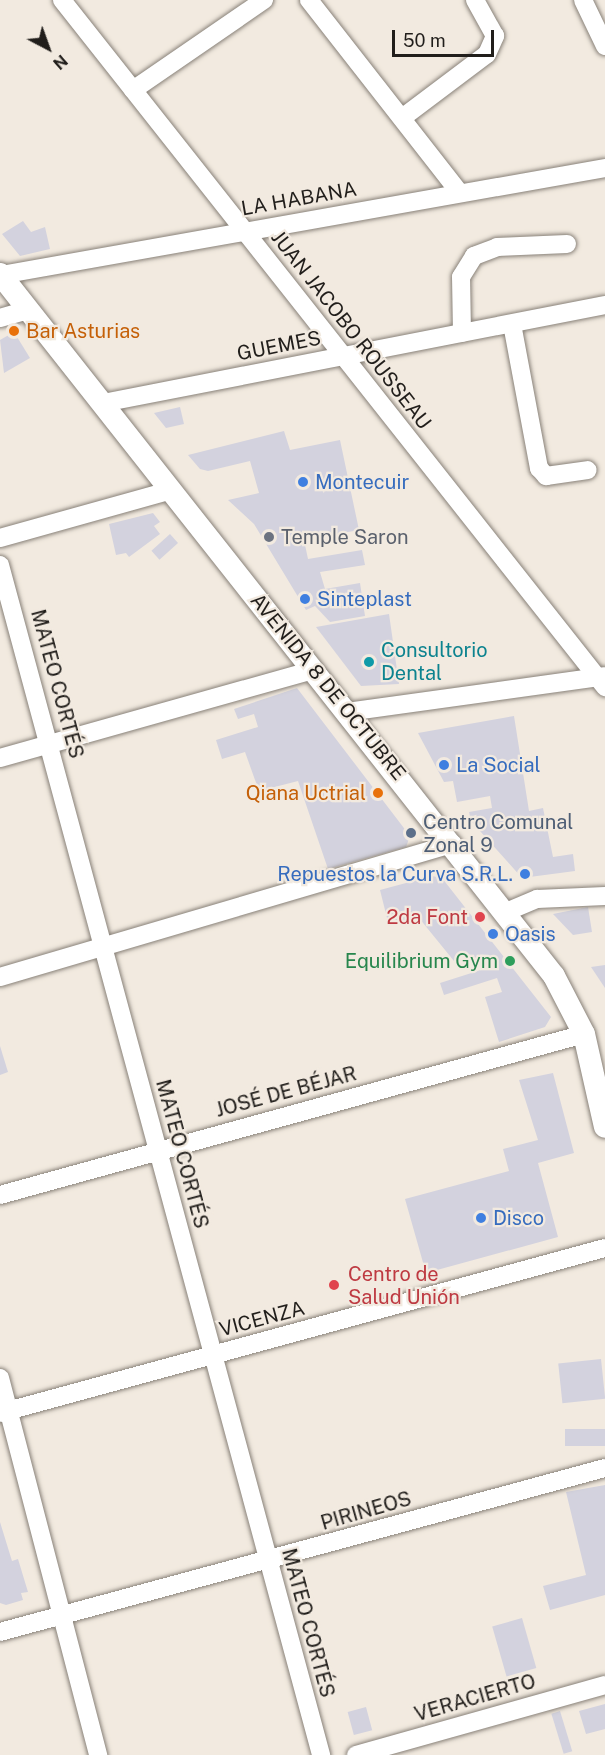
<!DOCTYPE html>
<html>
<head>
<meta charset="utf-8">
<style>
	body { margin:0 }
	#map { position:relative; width:605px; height:1755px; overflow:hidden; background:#f2eae0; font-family:"Public Sans",sans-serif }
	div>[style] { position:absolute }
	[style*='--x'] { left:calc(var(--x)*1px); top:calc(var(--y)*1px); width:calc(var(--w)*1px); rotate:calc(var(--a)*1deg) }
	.building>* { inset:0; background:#d3d2de; transform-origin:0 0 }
	.roads { filter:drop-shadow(0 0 2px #888178) drop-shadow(0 0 2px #888178) }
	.minor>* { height:18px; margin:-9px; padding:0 9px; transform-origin:9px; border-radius:9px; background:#fff }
	.major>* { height:22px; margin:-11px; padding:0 11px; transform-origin:11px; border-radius:11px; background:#fff }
	.dots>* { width:16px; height:16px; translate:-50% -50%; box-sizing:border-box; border:3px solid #f2eae0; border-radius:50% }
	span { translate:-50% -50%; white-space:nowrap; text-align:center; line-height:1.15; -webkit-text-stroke:4.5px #f2eae0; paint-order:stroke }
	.street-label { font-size:20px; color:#211e1b }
	.food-label { font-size:20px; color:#c56008 }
	.left { translate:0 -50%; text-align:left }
	.right { translate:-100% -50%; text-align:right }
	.shop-label { font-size:20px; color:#366cbe }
	.worship-label { font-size:20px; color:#5b616d }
	.culture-label { font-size:20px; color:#0d838f }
	.service-label { font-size:20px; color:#4e5e75 }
	.health-label { font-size:20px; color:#be3a42 }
	.leisure-label { font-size:20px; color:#27864d }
	.north { position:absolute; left:18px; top:18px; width:60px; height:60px; -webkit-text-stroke:4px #f2eae0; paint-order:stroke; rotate:139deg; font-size:16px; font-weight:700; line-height:24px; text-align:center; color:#211e1b }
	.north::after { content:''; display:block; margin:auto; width:21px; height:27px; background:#211e1b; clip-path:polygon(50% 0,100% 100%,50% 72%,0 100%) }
	.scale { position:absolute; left:392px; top:30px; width:102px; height:27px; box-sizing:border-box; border:3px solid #211e1b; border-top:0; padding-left:8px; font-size:18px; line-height:21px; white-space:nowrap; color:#211e1b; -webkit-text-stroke:4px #f2eae0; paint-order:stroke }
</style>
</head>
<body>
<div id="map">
	<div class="building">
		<i style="clip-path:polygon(23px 221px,31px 232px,45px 227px,50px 249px,20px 256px,2px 234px)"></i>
		<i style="clip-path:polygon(14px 332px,30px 358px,4px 373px,0 340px)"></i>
		<i style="clip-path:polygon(180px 407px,184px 424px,166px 428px,154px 413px)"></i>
		<i style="clip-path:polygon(284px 431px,290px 450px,340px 440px,359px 530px,304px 540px,308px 559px,362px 550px,365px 565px,320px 572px,325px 589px,360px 583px,365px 616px,330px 622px,315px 606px,306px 610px,254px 524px,228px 500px,259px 493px,250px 461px,208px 471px,200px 469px,188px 455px)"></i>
		<i style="clip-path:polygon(153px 513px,160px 522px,154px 526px,160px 534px,129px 557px,126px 553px,116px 555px,109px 524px)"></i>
		<i style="left:170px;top:534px;width:12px;height:25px;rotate:48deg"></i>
		<i style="clip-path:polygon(389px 614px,399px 684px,361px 686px,316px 627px)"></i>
		<i style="clip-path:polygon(297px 688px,410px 836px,406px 847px,328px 869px,298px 781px,259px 791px,245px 752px,222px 759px,216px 740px,258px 727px,254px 714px,238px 719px,234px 709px)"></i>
		<i style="clip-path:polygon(514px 716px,529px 811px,543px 808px,553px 857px,573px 854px,575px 871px,522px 878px,471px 821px,469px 812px,492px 808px,490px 796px,457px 802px,453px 781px,444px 782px,418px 733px)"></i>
		<i style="clip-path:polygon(432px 876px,442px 878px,551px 1017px,545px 1027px,499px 1042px,485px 997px,502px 992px,497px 978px,444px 995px,440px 983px,484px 969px,475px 957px,468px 962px,462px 954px,454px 961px,419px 918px,389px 926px,380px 890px)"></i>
		<i style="clip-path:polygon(588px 907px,592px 932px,573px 935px,553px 914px)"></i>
		<i style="clip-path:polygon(605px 965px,605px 988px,591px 967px)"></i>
		<i style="clip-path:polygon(0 1046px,8px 1072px,0 1075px)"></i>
		<i style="clip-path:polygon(553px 1073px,574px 1153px,538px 1163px,558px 1237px,426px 1273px,405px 1199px,509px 1171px,503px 1149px,538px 1140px,519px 1080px)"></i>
		<i style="left:601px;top:1359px;width:40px;height:43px;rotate:84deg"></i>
		<i style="left:605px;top:1429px;width:17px;height:40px;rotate:90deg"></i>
		<i style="clip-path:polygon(605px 1485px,605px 1595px,550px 1610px,543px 1586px,586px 1575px,566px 1492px)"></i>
		<i style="clip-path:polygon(0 1522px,12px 1561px,18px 1559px,28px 1592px,21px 1593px,23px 1600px,6px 1605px,0 1603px)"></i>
		<i style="left:522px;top:1618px;width:52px;height:31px;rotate:74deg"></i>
		<i style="clip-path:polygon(605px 1704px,605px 1729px,586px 1734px,579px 1711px)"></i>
		<i style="left:366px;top:1707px;width:24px;height:19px;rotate:75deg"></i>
		<i style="left:560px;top:1711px;width:42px;height:9px;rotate:73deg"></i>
	</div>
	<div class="roads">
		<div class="minor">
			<i style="--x:62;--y:0;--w:876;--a:51.68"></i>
			<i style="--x:309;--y:0;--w:245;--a:52"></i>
			<i style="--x:583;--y:0;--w:51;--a:64.4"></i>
			<i style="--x:133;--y:90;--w:159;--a:-34.5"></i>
			<i style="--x:402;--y:118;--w:106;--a:-37"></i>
			<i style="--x:487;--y:54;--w:20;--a:-66"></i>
			<i style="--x:495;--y:36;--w:41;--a:-119.1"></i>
			<i style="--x:1;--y:275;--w:613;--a:-10.05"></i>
			<i style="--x:0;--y:318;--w:29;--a:-16"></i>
			<i style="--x:512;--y:324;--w:147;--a:79.4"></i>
			<i style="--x:539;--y:468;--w:11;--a:49"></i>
			<i style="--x:546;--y:476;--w:42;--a:-8.1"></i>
			<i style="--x:462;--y:333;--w:56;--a:-91"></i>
			<i style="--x:461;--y:277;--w:25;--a:-58"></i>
			<i style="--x:474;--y:256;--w:25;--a:-21"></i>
			<i style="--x:497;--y:247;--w:70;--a:-2.5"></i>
			<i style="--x:103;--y:403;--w:511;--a:-11.05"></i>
			<i style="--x:0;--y:538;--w:179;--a:-15.6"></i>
			<i style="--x:0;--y:565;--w:1233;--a:74.9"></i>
			<i style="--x:347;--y:712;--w:260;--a:-7.9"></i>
			<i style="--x:0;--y:758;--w:325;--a:-15.7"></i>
			<i style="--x:506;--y:912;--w:34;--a:-23"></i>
			<i style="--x:537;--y:899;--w:68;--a:-2.5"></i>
			<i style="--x:0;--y:977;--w:472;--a:-16.4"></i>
			<i style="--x:0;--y:1195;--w:606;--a:-15.41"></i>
			<i style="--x:0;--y:1378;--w:390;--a:75.4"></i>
			<i style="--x:0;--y:1413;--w:627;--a:-15.26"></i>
			<i style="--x:0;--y:1632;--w:627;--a:-15.17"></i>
			<i style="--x:356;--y:1755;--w:259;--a:-15.7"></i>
		</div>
		<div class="major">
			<i style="--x:0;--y:274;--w:894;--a:51.72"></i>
			<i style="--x:554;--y:976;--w:65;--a:62.7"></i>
			<i style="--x:584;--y:1034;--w:95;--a:77.3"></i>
		</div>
	</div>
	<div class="dots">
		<i style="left:14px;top:331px;background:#e8710a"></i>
		<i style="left:303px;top:482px;background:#3f7fe0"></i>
		<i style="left:269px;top:537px;background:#6b7280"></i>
		<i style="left:305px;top:599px;background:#3f7fe0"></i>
		<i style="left:369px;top:662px;background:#0f9aa8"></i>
		<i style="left:444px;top:765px;background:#3f7fe0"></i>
		<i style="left:378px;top:793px;background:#e8710a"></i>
		<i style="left:411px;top:833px;background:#5c6f8a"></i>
		<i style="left:525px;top:874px;background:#3f7fe0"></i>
		<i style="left:480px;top:917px;background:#e0444e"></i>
		<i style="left:493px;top:934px;background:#3f7fe0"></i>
		<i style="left:510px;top:961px;background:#2e9e5b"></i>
		<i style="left:481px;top:1218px;background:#3f7fe0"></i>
		<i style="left:334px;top:1285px;background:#e0444e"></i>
	</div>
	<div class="street-label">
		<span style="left:299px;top:199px;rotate:-10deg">LA HABANA</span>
		<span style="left:351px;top:330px;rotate:52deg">JUAN JACOBO ROUSSEAU</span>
		<span style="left:279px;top:346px;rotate:-11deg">GUEMES</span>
		<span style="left:57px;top:684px;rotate:75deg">MATEO CORTÉS</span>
		<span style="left:328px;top:687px;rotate:51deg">AVENIDA 8 DE OCTUBRE</span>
		<span style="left:286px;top:1092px;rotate:-15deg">JOSÉ DE BÉJAR</span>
		<span style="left:182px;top:1154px;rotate:75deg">MATEO CORTÉS</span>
		<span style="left:262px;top:1319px;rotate:-15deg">VICENZA</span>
		<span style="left:366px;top:1511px;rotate:-16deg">PIRINEOS</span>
		<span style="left:308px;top:1623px;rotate:75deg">MATEO CORTÉS</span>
		<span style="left:475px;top:1698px;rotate:-16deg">VERACIERTO</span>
	</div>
	<div class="food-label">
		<span class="left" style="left:26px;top:331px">Bar Asturias</span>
		<span class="right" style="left:366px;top:793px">Qiana Uctrial</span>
	</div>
	<div class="shop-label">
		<span class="left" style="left:315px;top:482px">Montecuir</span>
		<span class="left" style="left:317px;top:599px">Sinteplast</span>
		<span class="left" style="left:456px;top:765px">La Social</span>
		<span class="right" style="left:513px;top:874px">Repuestos la Curva S.R.L.</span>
		<span class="left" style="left:505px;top:934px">Oasis</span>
		<span class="left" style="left:493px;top:1218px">Disco</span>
	</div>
	<div class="worship-label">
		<span class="left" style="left:281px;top:537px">Temple Saron</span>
	</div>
	<div class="culture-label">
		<span class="left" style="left:381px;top:662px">Consultorio<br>Dental</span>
	</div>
	<div class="service-label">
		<span class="left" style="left:423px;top:834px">Centro Comunal<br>Zonal 9</span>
	</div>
	<div class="health-label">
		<span class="right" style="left:468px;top:917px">2da Font</span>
		<span class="left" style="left:348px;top:1286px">Centro de<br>Salud Unión</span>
	</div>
	<div class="leisure-label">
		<span class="right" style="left:498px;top:961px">Equilibrium Gym</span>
	</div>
	<div class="north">N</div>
	<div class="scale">50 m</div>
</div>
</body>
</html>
